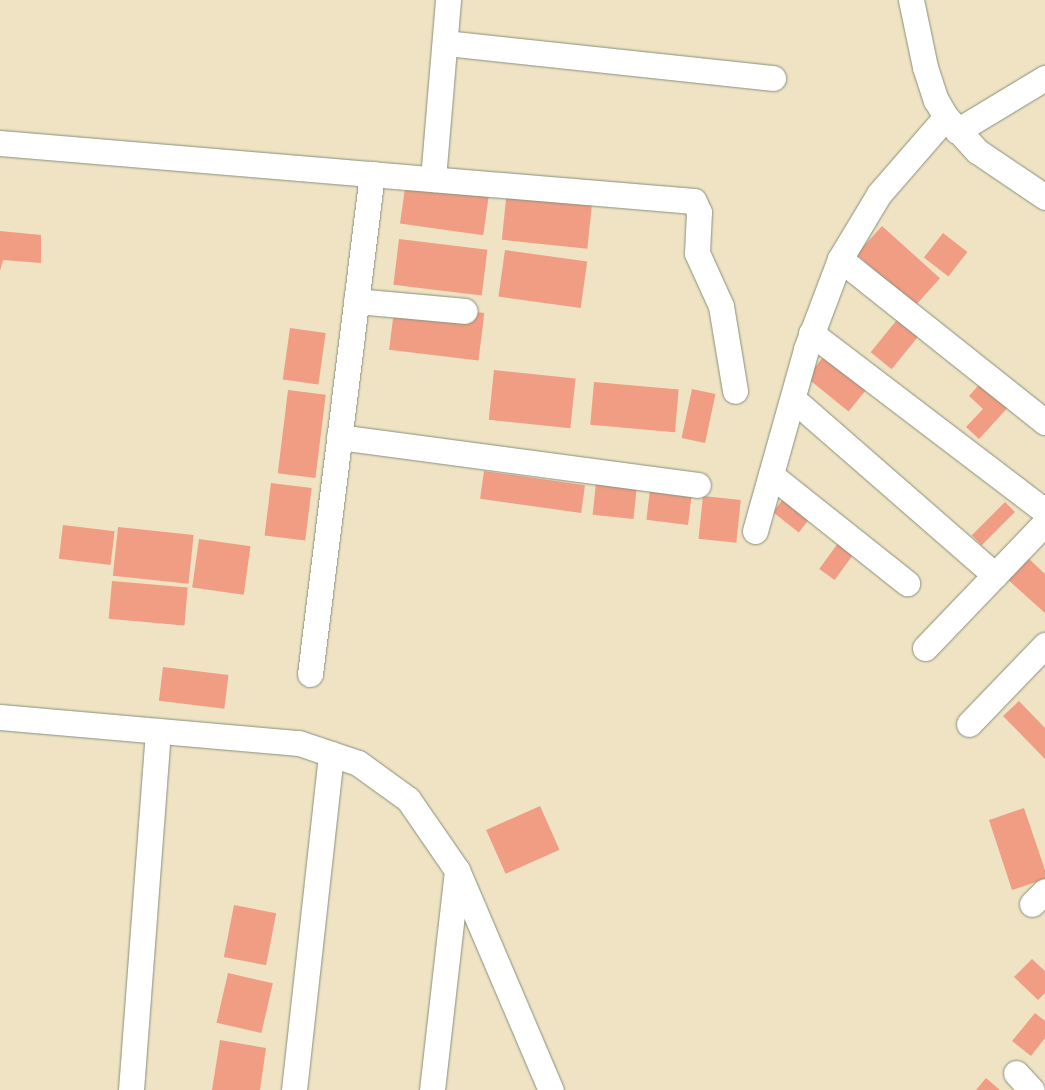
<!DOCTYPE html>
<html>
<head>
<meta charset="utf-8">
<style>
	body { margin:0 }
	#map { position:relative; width:1045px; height:1090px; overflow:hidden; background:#efe3c4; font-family:Dekko,sans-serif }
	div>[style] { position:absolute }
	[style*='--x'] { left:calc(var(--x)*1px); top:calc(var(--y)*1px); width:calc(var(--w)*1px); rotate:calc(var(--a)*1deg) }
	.building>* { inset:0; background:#f09d83; transform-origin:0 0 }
	.roads { filter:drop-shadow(0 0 1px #87907c) drop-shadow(0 0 1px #87907c) }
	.minor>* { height:25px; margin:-12.5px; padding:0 12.5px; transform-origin:12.5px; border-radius:12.5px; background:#fff }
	span { translate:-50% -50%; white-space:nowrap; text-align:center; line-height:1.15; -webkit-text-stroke:4px #fcf5e5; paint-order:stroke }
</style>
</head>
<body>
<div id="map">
	<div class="building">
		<i style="left:406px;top:181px;width:84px;height:43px;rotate:8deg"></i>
		<i style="left:507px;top:190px;width:86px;height:50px;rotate:6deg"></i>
		<i style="left:882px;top:226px;width:78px;height:38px;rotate:42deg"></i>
		<i style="clip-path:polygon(0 231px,41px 235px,41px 263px,3px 260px,0 271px)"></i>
		<i style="left:943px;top:233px;width:31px;height:31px;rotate:38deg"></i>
		<i style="left:399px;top:239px;width:89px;height:46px;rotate:7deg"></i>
		<i style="left:505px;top:250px;width:83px;height:47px;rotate:8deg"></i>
		<i style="left:395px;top:302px;width:90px;height:48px;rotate:7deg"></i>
		<i style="left:904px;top:311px;width:27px;height:53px;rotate:39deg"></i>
		<i style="left:290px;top:328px;width:36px;height:52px;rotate:8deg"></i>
		<i style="left:828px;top:351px;width:54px;height:34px;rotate:39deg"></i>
		<i style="left:494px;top:370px;width:82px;height:50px;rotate:6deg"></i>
		<i style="clip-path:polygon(985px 378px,1012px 403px,979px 439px,966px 427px,983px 409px,969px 396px)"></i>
		<i style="left:594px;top:382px;width:85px;height:43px;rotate:5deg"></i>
		<i style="left:692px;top:389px;width:24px;height:50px;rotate:12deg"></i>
		<i style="left:288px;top:390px;width:38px;height:84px;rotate:7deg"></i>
		<i style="left:484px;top:471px;width:102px;height:28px;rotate:8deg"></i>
		<i style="left:271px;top:483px;width:41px;height:53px;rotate:7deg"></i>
		<i style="left:596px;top:483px;width:41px;height:32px;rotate:6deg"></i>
		<i style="left:650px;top:490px;width:42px;height:30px;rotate:7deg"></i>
		<i style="left:787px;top:494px;width:33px;height:23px;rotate:38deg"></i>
		<i style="left:703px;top:496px;width:38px;height:43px;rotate:6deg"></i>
		<i style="left:1005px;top:502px;width:14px;height:47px;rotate:45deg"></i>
		<i style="left:63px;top:525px;width:52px;height:34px;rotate:7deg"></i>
		<i style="left:118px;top:527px;width:76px;height:49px;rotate:6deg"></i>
		<i style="left:199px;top:539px;width:52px;height:49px;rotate:8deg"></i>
		<i style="left:841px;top:539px;width:19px;height:37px;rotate:36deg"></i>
		<i style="clip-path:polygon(1025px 555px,1045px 574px,1045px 613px,1005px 577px)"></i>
		<i style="left:112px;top:581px;width:76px;height:38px;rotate:5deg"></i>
		<i style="left:163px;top:667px;width:66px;height:34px;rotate:7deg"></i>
		<i style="clip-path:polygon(1019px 701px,1045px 728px,1045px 759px,1003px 716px)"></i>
		<i style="left:540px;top:806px;width:48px;height:59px;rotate:66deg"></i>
		<i style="clip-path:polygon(1024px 808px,1045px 870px,1045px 879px,1012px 890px,989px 820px)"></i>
		<i style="left:234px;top:905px;width:43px;height:53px;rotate:11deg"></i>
		<i style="clip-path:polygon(1032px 959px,1045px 971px,1045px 993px,1038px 1000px,1014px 977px)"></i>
		<i style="left:228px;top:973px;width:46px;height:51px;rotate:13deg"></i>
		<i style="clip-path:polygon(1035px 1013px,1045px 1021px,1045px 1038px,1031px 1056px,1012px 1041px)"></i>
		<i style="clip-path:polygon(220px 1040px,266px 1048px,260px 1090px,212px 1090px)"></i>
		<i style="clip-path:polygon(986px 1078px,1000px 1090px,976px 1090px)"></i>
	</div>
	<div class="roads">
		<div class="minor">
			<i style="--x:911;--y:0;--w:68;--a:78.2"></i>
			<i style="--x:925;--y:67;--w:35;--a:72"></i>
			<i style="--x:936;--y:100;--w:20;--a:60"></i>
			<i style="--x:946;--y:117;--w:46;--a:47.6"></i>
			<i style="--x:977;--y:151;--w:82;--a:34.1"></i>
			<i style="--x:445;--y:43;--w:330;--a:6.1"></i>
			<i style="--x:957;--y:131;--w:103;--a:-31.1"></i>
			<i style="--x:0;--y:143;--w:696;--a:4.78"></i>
			<i style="--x:694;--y:201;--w:12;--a:66"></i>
			<i style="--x:699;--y:212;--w:41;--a:92.8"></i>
			<i style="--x:697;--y:253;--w:58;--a:65.6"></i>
			<i style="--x:721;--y:306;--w:86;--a:80.6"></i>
			<i style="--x:433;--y:179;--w:180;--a:-85.2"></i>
			<i style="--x:840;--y:259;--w:262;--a:38.5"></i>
			<i style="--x:356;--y:301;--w:109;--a:5.2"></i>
			<i style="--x:811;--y:333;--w:294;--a:37.3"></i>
			<i style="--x:793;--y:399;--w:268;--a:41.1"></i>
			<i style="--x:339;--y:437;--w:362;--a:7.6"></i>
			<i style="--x:771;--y:475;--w:174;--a:38.5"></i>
			<i style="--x:755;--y:531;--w:189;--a:-74.3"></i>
			<i style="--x:806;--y:349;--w:96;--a:-69.3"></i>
			<i style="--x:840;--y:259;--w:76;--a:-59"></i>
			<i style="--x:879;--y:194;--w:102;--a:-49"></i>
			<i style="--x:925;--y:648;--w:173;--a:-46.2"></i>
			<i style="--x:310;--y:674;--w:504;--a:-82.93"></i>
			<i style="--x:0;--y:717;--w:300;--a:5"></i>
			<i style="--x:299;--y:743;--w:62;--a:18.7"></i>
			<i style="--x:358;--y:763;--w:62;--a:35.8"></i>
			<i style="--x:408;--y:799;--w:86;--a:55.4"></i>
			<i style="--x:457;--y:870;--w:239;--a:66.9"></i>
			<i style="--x:969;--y:724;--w:110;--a:-46.1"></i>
			<i style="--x:1032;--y:904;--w:18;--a:-45"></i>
			<i style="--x:1016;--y:1073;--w:23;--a:47"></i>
			<i style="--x:131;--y:1090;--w:360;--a:-85.7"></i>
			<i style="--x:294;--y:1090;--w:338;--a:-83.7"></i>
			<i style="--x:432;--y:1090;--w:221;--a:-83.5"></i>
		</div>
	</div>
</div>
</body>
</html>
